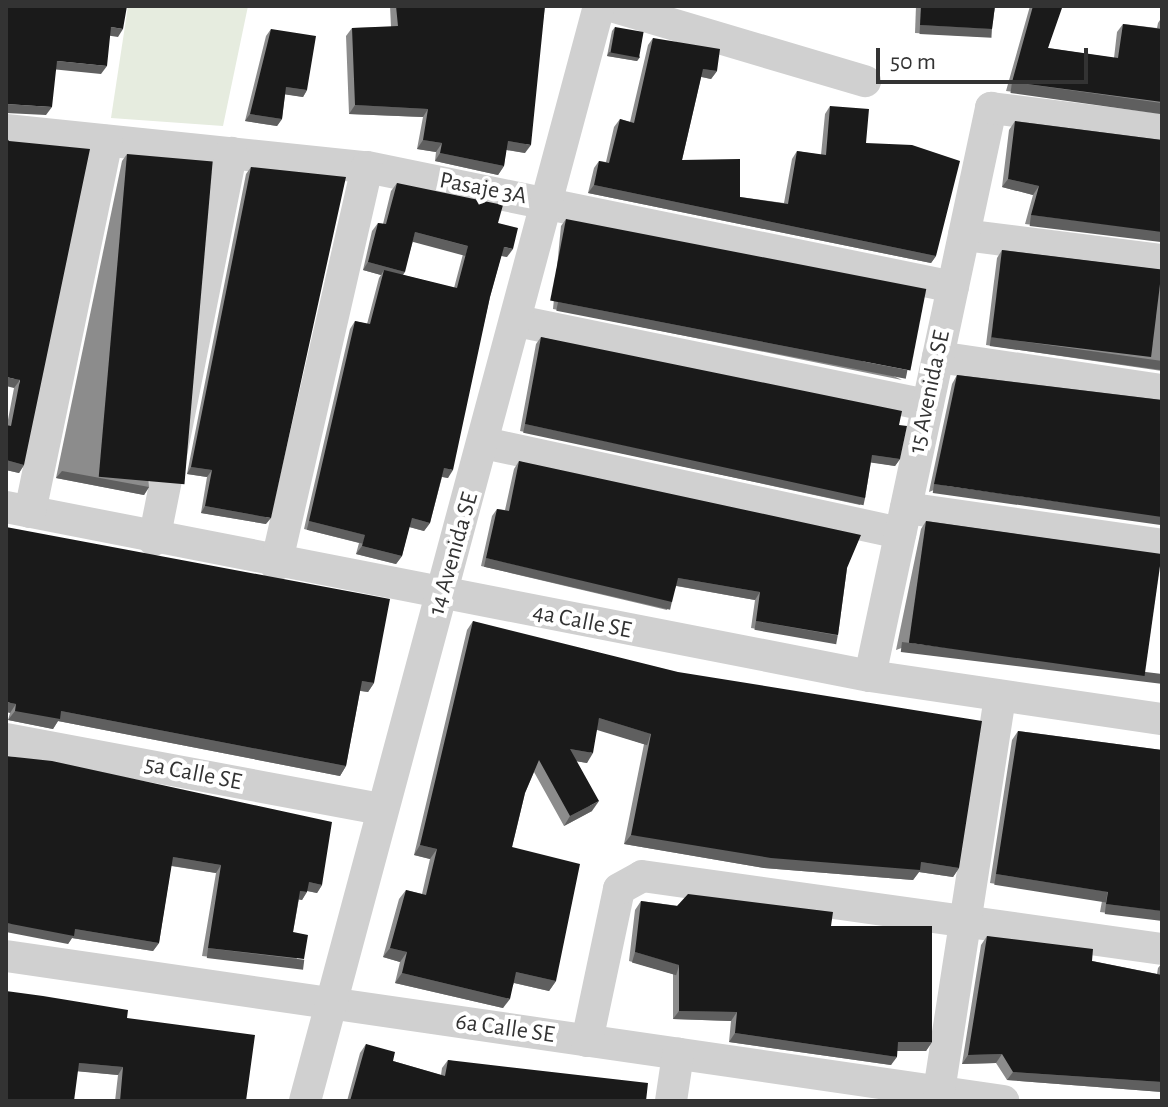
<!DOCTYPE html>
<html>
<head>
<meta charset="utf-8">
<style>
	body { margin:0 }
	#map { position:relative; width:1168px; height:1107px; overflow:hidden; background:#fff; font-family:"Alegreya Sans",sans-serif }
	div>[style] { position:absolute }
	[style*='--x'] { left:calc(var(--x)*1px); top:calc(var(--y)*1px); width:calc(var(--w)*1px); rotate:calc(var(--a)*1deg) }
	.green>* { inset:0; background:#e6ecdf }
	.minor>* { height:32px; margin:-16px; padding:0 16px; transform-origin:16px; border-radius:16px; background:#d0d0d0 }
	.wall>* { inset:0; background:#8c8c8c }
	.shaded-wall>* { inset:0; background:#5f5f5f; transform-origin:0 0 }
	.building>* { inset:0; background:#1a1a1a; transform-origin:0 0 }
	span { translate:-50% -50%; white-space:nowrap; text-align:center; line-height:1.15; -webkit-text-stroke:8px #fff; paint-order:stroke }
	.street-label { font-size:24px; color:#333 }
	.frame { position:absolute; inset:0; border:8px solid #333; pointer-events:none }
	.scale { position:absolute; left:876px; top:48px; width:212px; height:36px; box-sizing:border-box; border:4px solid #333; border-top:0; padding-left:10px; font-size:24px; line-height:28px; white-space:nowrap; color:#333; -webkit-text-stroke:6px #fff; paint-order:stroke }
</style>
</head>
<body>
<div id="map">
	<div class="green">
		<i style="clip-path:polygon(128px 6px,248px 6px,223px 126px,111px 118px)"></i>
	</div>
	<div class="minor">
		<i style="--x:611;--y:6;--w:265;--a:16.5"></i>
		<i style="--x:6;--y:130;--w:363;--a:5.9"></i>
		<i style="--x:367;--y:167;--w:598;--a:11.57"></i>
		<i style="--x:964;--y:235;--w:200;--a:7.2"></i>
		<i style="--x:517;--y:321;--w:419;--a:11.6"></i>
		<i style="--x:938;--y:357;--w:226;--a:8.4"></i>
		<i style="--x:484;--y:443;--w:426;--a:12.2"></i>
		<i style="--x:6;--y:507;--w:880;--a:11.07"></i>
		<i style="--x:870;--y:676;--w:295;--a:8.4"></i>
		<i style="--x:906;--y:508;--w:259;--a:8.2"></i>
		<i style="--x:30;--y:512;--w:379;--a:-78.3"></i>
		<i style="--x:154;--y:540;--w:395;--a:-78.7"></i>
		<i style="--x:276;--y:565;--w:408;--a:-77.1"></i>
		<i style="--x:870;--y:676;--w:581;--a:-77.97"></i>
		<i style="--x:991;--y:108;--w:172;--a:7.3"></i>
		<i style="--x:6;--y:739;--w:381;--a:10.6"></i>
		<i style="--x:6;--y:956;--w:1008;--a:8.27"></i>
		<i style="--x:587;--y:1041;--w:155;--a:-78.1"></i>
		<i style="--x:619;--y:889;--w:26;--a:-29"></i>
		<i style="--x:642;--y:876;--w:525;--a:7.99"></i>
		<i style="--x:939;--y:1091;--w:400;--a:-81.2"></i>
		<i style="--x:305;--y:1101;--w:1134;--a:-74.97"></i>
		<i style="--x:671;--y:1101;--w:48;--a:-81.5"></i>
	</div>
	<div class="wall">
		<i style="clip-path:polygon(390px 6px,545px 6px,525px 153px,506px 150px,504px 166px,498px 175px,435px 161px,436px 152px,417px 149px,423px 117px,349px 114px,346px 36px,352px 28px,391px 27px)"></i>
		<i style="clip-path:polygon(916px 6px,995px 6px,992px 29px,987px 37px,915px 33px)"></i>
		<i style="clip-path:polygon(1030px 6px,1055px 6px,1048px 48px,1114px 58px,1117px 32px,1123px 24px,1157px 28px,1158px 23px,1162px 17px,1162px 111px,1006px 91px)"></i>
		<i style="clip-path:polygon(615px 27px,640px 57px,637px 61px,607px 56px,612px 31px)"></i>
		<i style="clip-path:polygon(271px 29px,307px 90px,303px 97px,285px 94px,282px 119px,277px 126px,245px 121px,266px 36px)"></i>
		<i style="clip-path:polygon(653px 38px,717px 71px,711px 79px,701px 77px,682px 160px,740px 197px,784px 203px,792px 159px,797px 151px,821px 155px,825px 114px,830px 106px,866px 143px,936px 256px,931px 263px,588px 193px,594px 168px,599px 161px,606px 162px,614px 127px,620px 119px,630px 122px,648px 45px)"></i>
		<i style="clip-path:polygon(1015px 121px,1162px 140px,1162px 241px,1025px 224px,1033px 195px,1002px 187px,1009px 130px)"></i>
		<i style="clip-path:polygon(6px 137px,24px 465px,19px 473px,6px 470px,6px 425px,7px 425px,14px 388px)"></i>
		<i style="clip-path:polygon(127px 154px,149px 487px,144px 495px,56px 478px,122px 161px)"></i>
		<i style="clip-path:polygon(251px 167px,266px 524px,201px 513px,207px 477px,187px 474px,246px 174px)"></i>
		<i style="clip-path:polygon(evenodd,397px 183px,498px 223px,507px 257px,501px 256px,490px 297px,448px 478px,442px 477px,430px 523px,424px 531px,409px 527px,402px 556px,396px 564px,356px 554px,359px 543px,304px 529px,350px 329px,355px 321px,367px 324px,379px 278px,381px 275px,363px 270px,372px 231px,378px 223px,383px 224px,391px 191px,397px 183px,413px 241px,463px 254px,454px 288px,403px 275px,413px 241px)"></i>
		<i style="clip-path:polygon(566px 219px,902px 380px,553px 309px,561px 226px)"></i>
		<i style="clip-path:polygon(1002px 250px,1162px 270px,1162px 371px,986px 345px,997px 258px)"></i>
		<i style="clip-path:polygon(541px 337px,899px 425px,900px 459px,895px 466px,871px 462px,865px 498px,860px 505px,520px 431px,536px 344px)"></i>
		<i style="clip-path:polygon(957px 375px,1162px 400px,929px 492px,952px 384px)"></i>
		<i style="clip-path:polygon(519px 461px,847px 568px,838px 635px,833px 642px,751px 628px,755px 600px,676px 586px,667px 610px,481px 566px,492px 516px,497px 509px,505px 510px,514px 469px)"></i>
		<i style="clip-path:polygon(926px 521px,1162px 555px,896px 650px,921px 529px)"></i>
		<i style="clip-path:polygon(6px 527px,374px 683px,368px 692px,360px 691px,346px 766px,340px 776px,58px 721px,53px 729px,8px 720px,10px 713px)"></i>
		<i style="clip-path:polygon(473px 621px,959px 868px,953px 877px,919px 872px,913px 880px,764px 868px,624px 844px,644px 744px,597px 729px,587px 763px,576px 761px,592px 811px,564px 826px,534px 772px,525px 793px,512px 847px,556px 981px,549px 991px,514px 983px,503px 1008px,395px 983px,400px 962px,383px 957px,399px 899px,406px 890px,422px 894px,430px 859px,414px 855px,467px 630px)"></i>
		<i style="clip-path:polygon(1018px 731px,1162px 750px,1162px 920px,1100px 912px,1102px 901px,990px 883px,1012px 740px)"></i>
		<i style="clip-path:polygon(6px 756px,322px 885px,317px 893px,307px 891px,302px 900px,299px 899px,293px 932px,298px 967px,202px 956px,216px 873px,171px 866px,159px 943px,153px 951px,72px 938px,68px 944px)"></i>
		<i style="clip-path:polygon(641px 901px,831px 926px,932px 1042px,926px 1051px,897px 1051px,891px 1065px,729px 1042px,731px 1021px,673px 1019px,673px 974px,629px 961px,635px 910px)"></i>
		<i style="clip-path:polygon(987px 936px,1092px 961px,1157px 974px,1158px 968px,1162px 963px,1162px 1092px,1007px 1080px,996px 1063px,962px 1064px,981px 945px)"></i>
		<i style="clip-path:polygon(127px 1018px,246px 1101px,115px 1101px,118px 1075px,78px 1071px,6px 1101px)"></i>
		<i style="clip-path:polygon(366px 1044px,393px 1061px,441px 1075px,442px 1068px,448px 1060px,646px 1101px,347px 1101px,360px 1053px)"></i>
	</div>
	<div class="shaded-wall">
		<i style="left:920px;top:25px;width:72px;height:9px;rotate:3deg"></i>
		<i style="clip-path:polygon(111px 27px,123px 29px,118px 37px,105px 35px)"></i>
		<i style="clip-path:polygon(609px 52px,640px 57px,637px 61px,607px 56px)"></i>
		<i style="clip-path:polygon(57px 61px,107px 66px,101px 74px,51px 69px)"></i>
		<i style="clip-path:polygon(703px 69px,717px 71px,711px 79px,698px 76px)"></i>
		<i style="left:1012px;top:82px;width:151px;height:11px;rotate:8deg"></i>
		<i style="clip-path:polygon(286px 87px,307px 90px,303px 97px,282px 94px)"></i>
		<i style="clip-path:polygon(6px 104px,52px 107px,46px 115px,6px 113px)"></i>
		<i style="clip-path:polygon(355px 105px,428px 109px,423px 117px,349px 114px)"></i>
		<i style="clip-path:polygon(250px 114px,282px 119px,277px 126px,245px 121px)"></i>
		<i style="clip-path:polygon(423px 140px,442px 143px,436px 152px,417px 149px)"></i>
		<i style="clip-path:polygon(508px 141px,531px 145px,525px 153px,502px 149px)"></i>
		<i style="clip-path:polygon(440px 153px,504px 166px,498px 175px,435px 161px)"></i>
		<i style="clip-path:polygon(1008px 179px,1039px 186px,1033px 195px,1002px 187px)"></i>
		<i style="clip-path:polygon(594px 185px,936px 256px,931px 263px,588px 193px)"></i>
		<i style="left:1031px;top:215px;width:132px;height:11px;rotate:7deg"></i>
		<i style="left:415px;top:232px;width:55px;height:10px;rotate:15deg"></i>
		<i style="clip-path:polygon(504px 247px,513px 249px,507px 257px,498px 255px)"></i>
		<i style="clip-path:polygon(368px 262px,405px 272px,399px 280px,384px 270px,381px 275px,363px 270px)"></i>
		<i style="left:558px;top:302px;width:356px;height:9px;rotate:11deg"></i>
		<i style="left:991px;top:337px;width:173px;height:9px;rotate:8deg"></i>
		<i style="clip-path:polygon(6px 377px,20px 380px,14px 388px,6px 386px)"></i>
		<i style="left:525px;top:424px;width:348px;height:9px;rotate:12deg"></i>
		<i style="clip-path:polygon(872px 455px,900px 459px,895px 466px,867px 462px)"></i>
		<i style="clip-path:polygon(6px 460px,24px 465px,19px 473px,6px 470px)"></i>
		<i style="clip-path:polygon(191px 467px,212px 470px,207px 477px,187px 474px)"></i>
		<i style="clip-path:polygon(444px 468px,453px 470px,448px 478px,438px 476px)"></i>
		<i style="clip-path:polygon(62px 471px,149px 487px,144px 495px,56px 478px)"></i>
		<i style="left:934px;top:484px;width:230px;height:9px;rotate:8deg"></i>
		<i style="clip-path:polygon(205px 506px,271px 518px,266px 524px,201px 513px)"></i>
		<i style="clip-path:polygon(412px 518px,430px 523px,424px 531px,406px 526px)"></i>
		<i style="left:309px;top:521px;width:58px;height:9px;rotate:14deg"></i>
		<i style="clip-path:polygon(362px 546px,402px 556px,396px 564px,356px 554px)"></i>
		<i style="left:486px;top:558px;width:191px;height:9px;rotate:13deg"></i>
		<i style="clip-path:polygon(678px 578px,760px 592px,755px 600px,672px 585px)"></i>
		<i style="left:756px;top:621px;width:83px;height:9px;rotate:10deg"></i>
		<i style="left:902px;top:642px;width:262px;height:10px;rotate:7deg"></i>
		<i style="clip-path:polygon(362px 681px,374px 683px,368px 692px,356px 690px)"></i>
		<i style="clip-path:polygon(6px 702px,16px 704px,10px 713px,6px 712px)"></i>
		<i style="clip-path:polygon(15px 711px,61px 711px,346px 766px,340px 776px,58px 721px,53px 729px,8px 720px)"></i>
		<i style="left:599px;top:718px;width:54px;height:12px;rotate:17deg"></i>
		<i style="clip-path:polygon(570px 749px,593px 753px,587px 763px,563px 759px)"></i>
		<i style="clip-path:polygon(599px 801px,592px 811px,564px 826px,570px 816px)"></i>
		<i style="clip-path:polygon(631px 835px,921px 862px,959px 868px,953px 877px,919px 872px,913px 880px,764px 868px,624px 844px)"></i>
		<i style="clip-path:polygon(420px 845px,437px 849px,430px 859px,414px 855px)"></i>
		<i style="clip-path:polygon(173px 857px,221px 865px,216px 873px,167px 865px)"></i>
		<i style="left:996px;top:874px;width:113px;height:11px;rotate:9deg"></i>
		<i style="clip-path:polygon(309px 882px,322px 885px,317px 893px,303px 890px)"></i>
		<i style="clip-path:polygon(300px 891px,307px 892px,302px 900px,295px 899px)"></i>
		<i style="left:1106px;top:904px;width:56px;height:10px;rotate:7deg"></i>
		<i style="clip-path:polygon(6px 923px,75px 929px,159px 943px,153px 951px,72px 938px,68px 944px,6px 932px)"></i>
		<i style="left:208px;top:948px;width:97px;height:10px;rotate:7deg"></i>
		<i style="clip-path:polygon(390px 948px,407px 952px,400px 962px,383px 957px)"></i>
		<i style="left:635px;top:952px;width:46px;height:11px;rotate:16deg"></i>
		<i style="clip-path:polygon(516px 972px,556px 981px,549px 991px,510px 982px)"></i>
		<i style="clip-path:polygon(402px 973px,510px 999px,503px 1008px,395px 983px)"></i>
		<i style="clip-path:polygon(679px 1011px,737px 1012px,731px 1021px,673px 1019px)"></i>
		<i style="clip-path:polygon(735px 1033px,897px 1057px,891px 1065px,729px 1042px)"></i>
		<i style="clip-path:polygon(898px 1042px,932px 1042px,926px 1051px,892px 1051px)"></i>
		<i style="clip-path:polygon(1002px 1054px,996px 1063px,962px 1064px,968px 1055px)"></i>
		<i style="clip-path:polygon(79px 1063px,123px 1067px,118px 1075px,74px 1071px)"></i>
		<i style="clip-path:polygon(1013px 1072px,1162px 1082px,1162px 1092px,1007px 1080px)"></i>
	</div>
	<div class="building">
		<i style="clip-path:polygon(6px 6px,127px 6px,123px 29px,111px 27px,107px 66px,57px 61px,52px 107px,6px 104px)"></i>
		<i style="clip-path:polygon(396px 6px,545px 6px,531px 145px,508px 141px,504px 166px,440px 153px,442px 143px,423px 140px,428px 109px,355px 105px,352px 28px,398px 26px)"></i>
		<i style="clip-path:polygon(921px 6px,995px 6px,992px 29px,920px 25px)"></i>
		<i style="clip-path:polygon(1033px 6px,1055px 6px,1062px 8px,1048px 48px,1118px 58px,1123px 24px,1162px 29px,1162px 102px,1012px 82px)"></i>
		<i style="left:615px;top:27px;width:29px;height:26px;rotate:10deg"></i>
		<i style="clip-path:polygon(271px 29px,316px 36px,307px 90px,286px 87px,282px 119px,250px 114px)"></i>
		<i style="clip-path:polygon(653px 38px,720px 49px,717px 71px,703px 69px,682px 160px,740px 159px,740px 197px,788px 204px,797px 151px,826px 155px,830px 106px,869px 109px,866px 143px,912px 145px,960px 161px,936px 256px,594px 185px,599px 161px,609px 163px,620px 119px,634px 123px)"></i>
		<i style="clip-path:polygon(1015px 121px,1162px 140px,1162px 232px,1031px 215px,1039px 186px,1008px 179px)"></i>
		<i style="clip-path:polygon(6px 137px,9px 141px,90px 149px,24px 465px,6px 460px,6px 425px,11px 426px,20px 380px,6px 377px)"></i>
		<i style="left:127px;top:154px;width:86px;height:324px;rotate:5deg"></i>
		<i style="clip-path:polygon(251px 167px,346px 177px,271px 518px,205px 506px,212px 470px,191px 467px)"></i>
		<i style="clip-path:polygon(397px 183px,503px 205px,498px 223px,518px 228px,513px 249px,504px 247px,490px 297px,453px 470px,444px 468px,430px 523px,412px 518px,402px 556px,362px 546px,365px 535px,309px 521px,355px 321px,370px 324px,384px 270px,457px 288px,468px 246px,415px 232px,405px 272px,368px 262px,378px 223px,386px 224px)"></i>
		<i style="left:566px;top:219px;width:367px;height:83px;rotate:11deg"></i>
		<i style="left:1002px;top:250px;width:161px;height:88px;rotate:7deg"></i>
		<i style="clip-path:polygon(541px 337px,902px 411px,899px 425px,907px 426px,900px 459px,872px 455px,865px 498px,525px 424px)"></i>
		<i style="clip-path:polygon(957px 375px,1162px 400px,1162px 517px,934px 484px)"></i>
		<i style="clip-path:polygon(519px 461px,861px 535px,847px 568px,838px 635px,756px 621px,760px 592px,678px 578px,672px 602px,486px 558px,497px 509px,509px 511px)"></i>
		<i style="left:926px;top:521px;width:238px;height:123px;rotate:8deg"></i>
		<i style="clip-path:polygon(6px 527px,390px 599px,374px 683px,362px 681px,346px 766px,61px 711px,60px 719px,15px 711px,16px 704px,6px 702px)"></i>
		<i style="clip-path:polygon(473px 621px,678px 672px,982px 721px,959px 868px,921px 862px,920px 870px,771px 858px,631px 835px,651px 734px,599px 718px,593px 753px,570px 749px,599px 801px,570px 816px,539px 760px,525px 793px,512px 847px,580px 864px,556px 981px,516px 972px,510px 999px,402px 973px,407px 952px,390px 948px,406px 890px,426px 895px,437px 849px,420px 845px)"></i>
		<i style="clip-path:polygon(1018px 731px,1162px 750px,1162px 911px,1106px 904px,1108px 892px,996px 874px)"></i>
		<i style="clip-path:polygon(6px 756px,52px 761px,332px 822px,322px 885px,309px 882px,307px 892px,300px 891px,293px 932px,308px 935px,304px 959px,208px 948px,221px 865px,173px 857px,159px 943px,75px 929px,74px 936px,6px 923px)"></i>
		<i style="clip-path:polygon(688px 894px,833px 912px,831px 926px,932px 926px,932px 1042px,898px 1042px,897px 1057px,735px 1033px,737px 1012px,679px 1011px,679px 965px,635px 952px,641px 901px,677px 906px)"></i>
		<i style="clip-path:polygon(987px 936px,1093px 949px,1092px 961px,1162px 975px,1162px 974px,1162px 1082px,1013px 1072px,1002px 1054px,968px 1055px)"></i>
		<i style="clip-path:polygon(6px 991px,43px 996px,128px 1010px,127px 1018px,255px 1035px,246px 1101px,120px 1101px,123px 1067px,79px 1063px,74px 1101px,6px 1101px)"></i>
		<i style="clip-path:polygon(366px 1044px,395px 1052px,393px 1061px,445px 1076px,448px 1060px,648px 1083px,646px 1101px,350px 1101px)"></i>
	</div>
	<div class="street-label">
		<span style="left:483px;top:189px;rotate:11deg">Pasaje 3A</span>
		<span style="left:930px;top:392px;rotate:-78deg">15 Avenida SE</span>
		<span style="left:454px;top:554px;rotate:-74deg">14 Avenida SE</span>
		<span style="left:582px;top:622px;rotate:11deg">4a Calle SE</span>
		<span style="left:193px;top:774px;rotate:11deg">5a Calle SE</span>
		<span style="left:505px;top:1029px;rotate:8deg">6a Calle SE</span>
	</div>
	<div class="frame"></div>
	<div class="scale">50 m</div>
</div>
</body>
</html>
